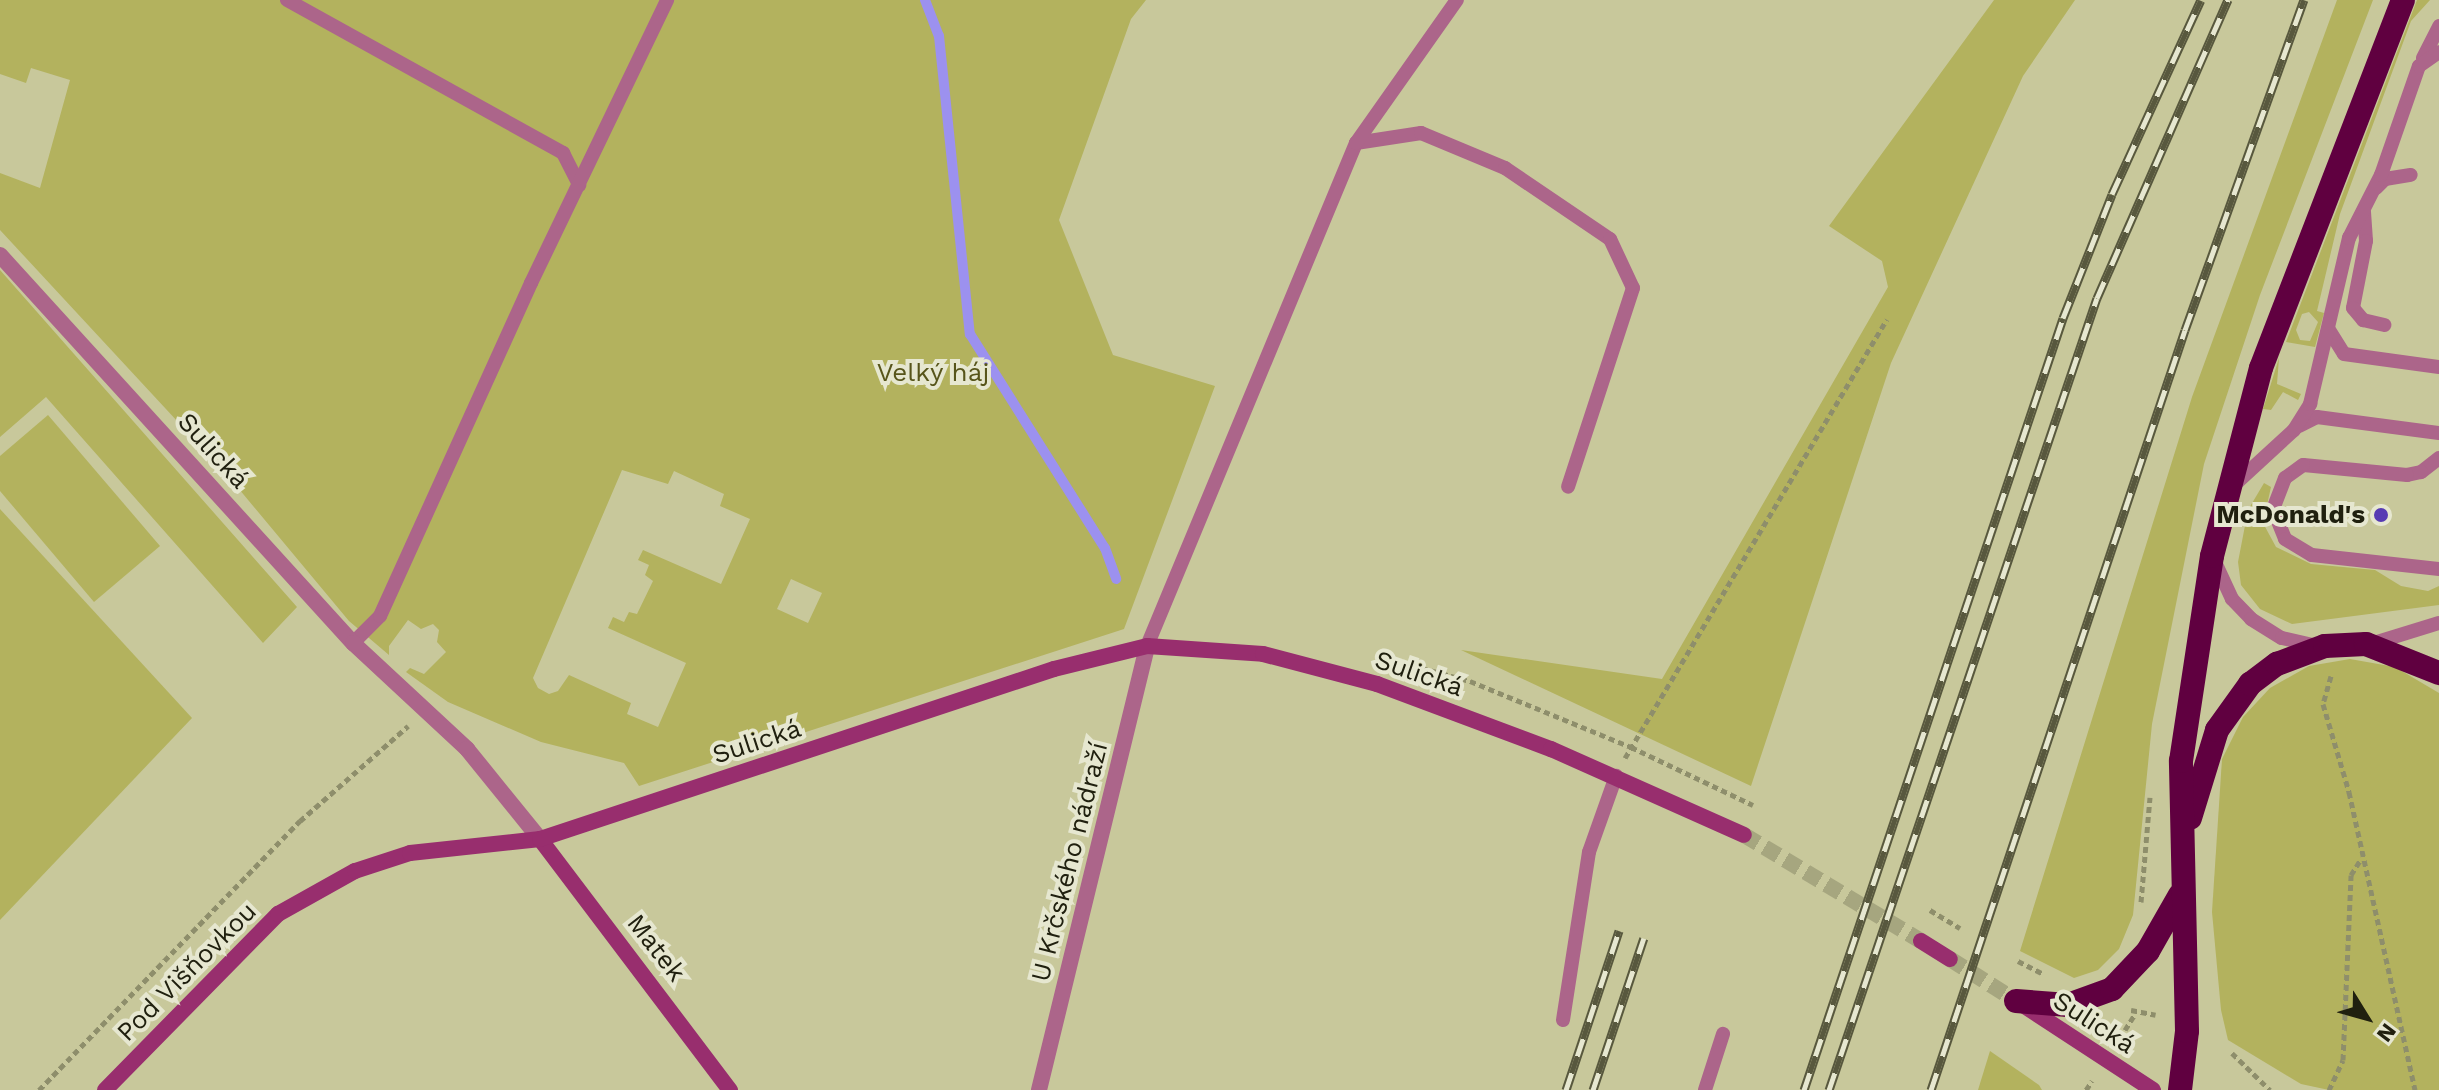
<!DOCTYPE html>
<html>
<head>
<meta charset="utf-8">
<style>
	body { margin:0 }
	#map { position:relative; width:2439px; height:1090px; overflow:hidden; background:#c8c89b; font-family:"Work Sans",sans-serif }
	div>[style] { position:absolute }
	[style*='--x'] { left:calc(var(--x)*1px); top:calc(var(--y)*1px); width:calc(var(--w)*1px); rotate:calc(var(--a)*1deg) }
	.green>* { inset:0; background:#b3b25e }
	.stream>* { height:10px; margin:-5px; padding:0 5px; transform-origin:5px; border-radius:5px; background:#9c91ef }
	.secondary-tunnel>* { height:16px; margin-top:-8px; transform-origin:0; background:repeating-linear-gradient(90deg,#a6a67f 0 16px,transparent 0 24px) }
	.path>* { height:5px; margin-top:-2.5px; transform-origin:0; background:repeating-linear-gradient(90deg,#8e8e6b 0 6px,transparent 0 10px) }
	.lane>* { height:14px; margin:-7px; padding:0 7px; transform-origin:7px; border-radius:7px; background:#ac658a }
	.street>* { height:16px; margin:-8px; padding:0 8px; transform-origin:8px; border-radius:8px; background:#ac658a }
	.secondary>* { height:16px; margin:-8px; padding:0 8px; transform-origin:8px; border-radius:8px; background:#982e6e }
	.highway>* { height:24px; margin:-12px; padding:0 12px; transform-origin:12px; border-radius:12px; background:#600040 }
	.rail>* { height:9px; margin-top:-4.5px; transform-origin:0; background:repeating-linear-gradient(90deg,#e6e7d0 0 18px,#58583e 0 36px); box-sizing:border-box; border-block:2px solid #58583e }
	.dots>* { width:22px; height:22px; translate:-50% -50%; box-sizing:border-box; border:4px solid #e6e7d0; border-radius:50% }
	span { translate:-50% -50%; white-space:nowrap; text-align:center; line-height:1.15; -webkit-text-stroke:8px #e6e7d0; paint-order:stroke }
	.park-label { font-size:26px; color:#57551a }
	.street-label { font-size:26px; color:#20200f }
	.poi-label { font-size:26px; color:#20200f; font-weight:700 }
	.right { translate:-100% -50%; text-align:right }
	.north { position:absolute; left:2327px; top:978px; width:80px; height:80px; -webkit-text-stroke:6px #e6e7d0; paint-order:stroke; rotate:127deg; font-size:22px; font-weight:700; line-height:32px; text-align:center; color:#20200f }
	.north::after { content:''; display:block; margin:auto; width:28px; height:36px; background:#20200f; clip-path:polygon(50% 0,100% 100%,50% 72%,0 100%) }
</style>
</head>
<body>
<div id="map">
	<div class="green">
		<i style="clip-path:polygon(evenodd,0 0,1146px 0,1131px 19px,1059px 220px,1113px 355px,1215px 386px,1124px 629px,639px 786px,624px 763px,541px 742px,448px 702px,406px 672px,410px 668px,424px 674px,446px 652px,437px 642px,439px 630px,433px 624px,421px 629px,408px 620px,389px 646px,389px 655px,349px 621px,229px 477px,0 230px,0 173px,40px 188px,70px 80px,31px 68px,26px 83px,0 74px,0 0,622px 470px,668px 484px,674px 471px,724px 494px,720px 506px,750px 519px,721px 584px,643px 550px,638px 560px,649px 565px,645px 575px,653px 581px,637px 614px,629px 612px,624px 622px,613px 617px,608px 628px,686px 663px,658px 727px,627px 714px,631px 703px,569px 675px,558px 691px,549px 694px,538px 688px,533px 678px,622px 470px,0 0,791px 579px,822px 593px,808px 623px,777px 609px,791px 579px)"></i>
		<i style="clip-path:polygon(1994px 0,2075px 0,2023px 76px,1891px 363px,1751px 786px,1461px 650px,1662px 679px,1888px 287px,1882px 261px,1829px 226px)"></i>
		<i style="clip-path:polygon(2337px 0,2373px 0,2260px 295px,2204px 464px,2152px 724px,2133px 915px,2119px 949px,2098px 970px,2074px 978px,2020px 951px,2192px 397px)"></i>
		<i style="clip-path:polygon(evenodd,2417px 0,2430px 0,2411px 21px,2340px 214px,2317px 311px,2324px 313px,2315px 347px,2286px 342px,2417px 0,2309px 312px,2318px 322px,2310px 341px,2300px 340px,2296px 330px,2302px 314px,2309px 312px)"></i>
		<i style="clip-path:polygon(0 270px,297px 607px,263px 643px,46px 397px,0 437px)"></i>
		<i style="clip-path:polygon(2279px 358px,2277px 384px,2301px 394px,2298px 400px,2283px 392px,2271px 410px,2263px 409px)"></i>
		<i style="clip-path:polygon(48px 415px,160px 546px,94px 602px,0 491px,0 456px)"></i>
		<i style="clip-path:polygon(2264px 483px,2271px 487px,2263px 523px,2276px 547px,2311px 564px,2375px 570px,2401px 586px,2428px 591px,2439px 586px,2439px 605px,2292px 624px,2260px 609px,2241px 585px,2238px 562px,2248px 510px)"></i>
		<i style="clip-path:polygon(0 509px,192px 718px,0 920px)"></i>
		<i style="clip-path:polygon(2350px 659px,2395px 667px,2439px 693px,2439px 1090px,2329px 1090px,2301px 1084px,2228px 1040px,2221px 1010px,2212px 912px,2222px 759px,2243px 717px,2270px 688px,2309px 666px)"></i>
		<i style="clip-path:polygon(1990px 1051px,2039px 1085px,2042px 1090px,1978px 1090px)"></i>
	</div>
	<div class="stream">
		<i style="--x:925;--y:0;--w:39;--a:69"></i>
		<i style="--x:939;--y:36;--w:300;--a:84.1"></i>
		<i style="--x:970;--y:334;--w:253;--a:57.8"></i>
		<i style="--x:1105;--y:548;--w:33;--a:70"></i>
	</div>
	<div class="secondary-tunnel">
		<i style="--x:1744;--y:835;--w:206;--a:30.9"></i>
		<i style="--x:1950;--y:959;--w:71;--a:32.3"></i>
	</div>
	<div class="path">
		<i style="--x:1393;--y:660;--w:80;--a:15.3"></i>
		<i style="--x:1470;--y:681;--w:174;--a:22.3"></i>
		<i style="--x:1631;--y:747;--w:135;--a:25.4"></i>
		<i style="--x:2331;--y:676;--w:29;--a:106"></i>
		<i style="--x:2323;--y:704;--w:92;--a:73.5"></i>
		<i style="--x:2349;--y:792;--w:305;--a:77.5"></i>
		<i style="--x:1625;--y:758;--w:511;--a:-59.17"></i>
		<i style="--x:2141;--y:902;--w:105;--a:-85.1"></i>
		<i style="--x:1930;--y:910;--w:35;--a:31"></i>
		<i style="--x:2018;--y:961;--w:27;--a:27"></i>
		<i style="--x:2131;--y:1010;--w:25;--a:11"></i>
		<i style="--x:2125;--y:1030;--w:19;--a:-58"></i>
		<i style="--x:2232;--y:1053;--w:53;--a:44.2"></i>
		<i style="--x:39;--y:1090;--w:375;--a:-45.9"></i>
		<i style="--x:300;--y:821;--w:144;--a:-41.3"></i>
		<i style="--x:2086;--y:1090;--w:11;--a:-56"></i>
		<i style="--x:2329;--y:1090;--w:33;--a:-65"></i>
		<i style="--x:2343;--y:1060;--w:185;--a:-87.5"></i>
		<i style="--x:2351;--y:875;--w:19;--a:-58"></i>
	</div>
	<div class="lane">
		<i style="--x:287;--y:0;--w:316;--a:29"></i>
		<i style="--x:563;--y:153;--w:36;--a:63"></i>
		<i style="--x:2423;--y:58;--w:36;--a:-63"></i>
		<i style="--x:1356;--y:143;--w:66;--a:-8.7"></i>
		<i style="--x:1421;--y:133;--w:91;--a:22.6"></i>
		<i style="--x:1505;--y:168;--w:127;--a:34.1"></i>
		<i style="--x:1610;--y:239;--w:54;--a:64.9"></i>
		<i style="--x:1633;--y:288;--w:209;--a:108.1"></i>
		<i style="--x:2376;--y:188;--w:13;--a:-45"></i>
		<i style="--x:2385;--y:179;--w:26;--a:-9"></i>
		<i style="--x:2364;--y:212;--w:29;--a:86"></i>
		<i style="--x:2366;--y:241;--w:68;--a:101"></i>
		<i style="--x:2353;--y:308;--w:16;--a:50"></i>
		<i style="--x:2363;--y:320;--w:22;--a:13"></i>
		<i style="--x:2329;--y:330;--w:28;--a:58"></i>
		<i style="--x:2344;--y:354;--w:96;--a:7.8"></i>
		<i style="--x:2299;--y:426;--w:20;--a:-27"></i>
		<i style="--x:2317;--y:417;--w:123;--a:7.5"></i>
		<i style="--x:2439;--y:458;--w:23;--a:142"></i>
		<i style="--x:2421;--y:472;--w:14;--a:168"></i>
		<i style="--x:2407;--y:475;--w:104;--a:-174.5"></i>
		<i style="--x:2303;--y:465;--w:22;--a:144"></i>
		<i style="--x:2285;--y:478;--w:33;--a:111"></i>
		<i style="--x:2273;--y:509;--w:32;--a:68"></i>
		<i style="--x:2285;--y:539;--w:31;--a:31"></i>
		<i style="--x:2312;--y:555;--w:128;--a:6.3"></i>
		<i style="--x:2233;--y:486;--w:83;--a:-42.6"></i>
		<i style="--x:2294;--y:430;--w:31;--a:-58"></i>
		<i style="--x:2310;--y:404;--w:171;--a:-76.8"></i>
		<i style="--x:2349;--y:238;--w:71;--a:-63.1"></i>
		<i style="--x:2381;--y:175;--w:115;--a:-70.8"></i>
		<i style="--x:2419;--y:66;--w:24;--a:-35"></i>
		<i style="--x:2214;--y:560;--w:43;--a:65.2"></i>
		<i style="--x:2232;--y:599;--w:28;--a:46"></i>
		<i style="--x:2251;--y:619;--w:36;--a:32"></i>
		<i style="--x:2282;--y:638;--w:36;--a:13"></i>
		<i style="--x:353;--y:643;--w:38;--a:-45"></i>
		<i style="--x:380;--y:616;--w:366;--a:-65.6"></i>
		<i style="--x:531;--y:283;--w:314;--a:-64.3"></i>
		<i style="--x:2374;--y:643;--w:68;--a:-17.1"></i>
		<i style="--x:1147;--y:646;--w:545;--a:-67.44"></i>
		<i style="--x:1356;--y:143;--w:175;--a:-54.8"></i>
		<i style="--x:1563;--y:1020;--w:170;--a:-81.2"></i>
		<i style="--x:1589;--y:852;--w:81;--a:-70.4"></i>
		<i style="--x:1705;--y:1090;--w:59;--a:-72.2"></i>
	</div>
	<div class="street">
		<i style="--x:0;--y:255;--w:525;--a:47.7"></i>
		<i style="--x:353;--y:643;--w:156;--a:42.9"></i>
		<i style="--x:467;--y:749;--w:116;--a:51"></i>
		<i style="--x:1039;--y:1090;--w:457;--a:-76.3"></i>
	</div>
	<div class="secondary">
		<i style="--x:540;--y:839;--w:315;--a:52.9"></i>
		<i style="--x:1921;--y:941;--w:34;--a:32"></i>
		<i style="--x:2020;--y:1003;--w:159;--a:33.2"></i>
		<i style="--x:105;--y:1090;--w:247;--a:-45.5"></i>
		<i style="--x:278;--y:914;--w:88;--a:-29.2"></i>
		<i style="--x:355;--y:871;--w:58;--a:-18.1"></i>
		<i style="--x:410;--y:853;--w:131;--a:-6.1"></i>
		<i style="--x:540;--y:839;--w:541;--a:-18.3"></i>
		<i style="--x:1054;--y:669;--w:96;--a:-13.9"></i>
		<i style="--x:1147;--y:646;--w:116;--a:3.9"></i>
		<i style="--x:1263;--y:654;--w:118;--a:14.7"></i>
		<i style="--x:1377;--y:684;--w:186;--a:20.5"></i>
		<i style="--x:1551;--y:749;--w:211;--a:24"></i>
	</div>
	<div class="highway">
		<i style="--x:2190;--y:818;--w:92;--a:-72.9"></i>
		<i style="--x:2217;--y:730;--w:57;--a:-54.3"></i>
		<i style="--x:2250;--y:684;--w:34;--a:-37"></i>
		<i style="--x:2277;--y:664;--w:51;--a:-20.6"></i>
		<i style="--x:2325;--y:646;--w:41;--a:-2.8"></i>
		<i style="--x:2366;--y:644;--w:79;--a:21.7"></i>
		<i style="--x:2016;--y:1001;--w:52;--a:4.4"></i>
		<i style="--x:2068;--y:1005;--w:47;--a:-20"></i>
		<i style="--x:2112;--y:989;--w:52;--a:-46.5"></i>
		<i style="--x:2148;--y:951;--w:64;--a:-60.3"></i>
		<i style="--x:2180;--y:1090;--w:59;--a:-83.2"></i>
		<i style="--x:2187;--y:1031;--w:270;--a:-91.3"></i>
		<i style="--x:2181;--y:761;--w:207;--a:-81.4"></i>
		<i style="--x:2212;--y:556;--w:194;--a:-75.4"></i>
		<i style="--x:2261;--y:368;--w:394;--a:-68.9"></i>
	</div>
	<div class="rail">
		<i style="--x:1566;--y:1090;--w:168;--a:-71.6"></i>
		<i style="--x:1593;--y:1090;--w:160;--a:-71.5"></i>
		<i style="--x:1804;--y:1090;--w:814;--a:-71.45"></i>
		<i style="--x:2063;--y:318;--w:133;--a:-68.4"></i>
		<i style="--x:2112;--y:194;--w:213;--a:-65.4"></i>
		<i style="--x:1829;--y:1090;--w:836;--a:-71.31"></i>
		<i style="--x:2097;--y:298;--w:326;--a:-66.3"></i>
		<i style="--x:1931;--y:1090;--w:801;--a:-71.52"></i>
		<i style="--x:2185;--y:330;--w:351;--a:-70.2"></i>
	</div>
	<div class="dots">
		<i style="left:2381px;top:515px;background:#573bb3"></i>
	</div>
	<div class="park-label">
		<span style="left:933px;top:373px">Velký háj</span>
	</div>
	<div class="street-label">
		<span style="left:213px;top:451px;rotate:48deg">Sulická</span>
		<span style="left:1419px;top:674px;rotate:19deg">Sulická</span>
		<span style="left:757px;top:742px;rotate:-18deg">Sulická</span>
		<span style="left:1070px;top:862px;rotate:-76deg">U Krčského nádraží</span>
		<span style="left:656px;top:948px;rotate:52deg">Matek</span>
		<span style="left:187px;top:972px;rotate:-45deg">Pod Višňovkou</span>
		<span style="left:2094px;top:1023px;rotate:33deg">Sulická</span>
	</div>
	<div class="poi-label">
		<span class="right" style="left:2365px;top:515px">McDonald's</span>
	</div>
	<div class="north">N</div>
</div>
</body>
</html>
